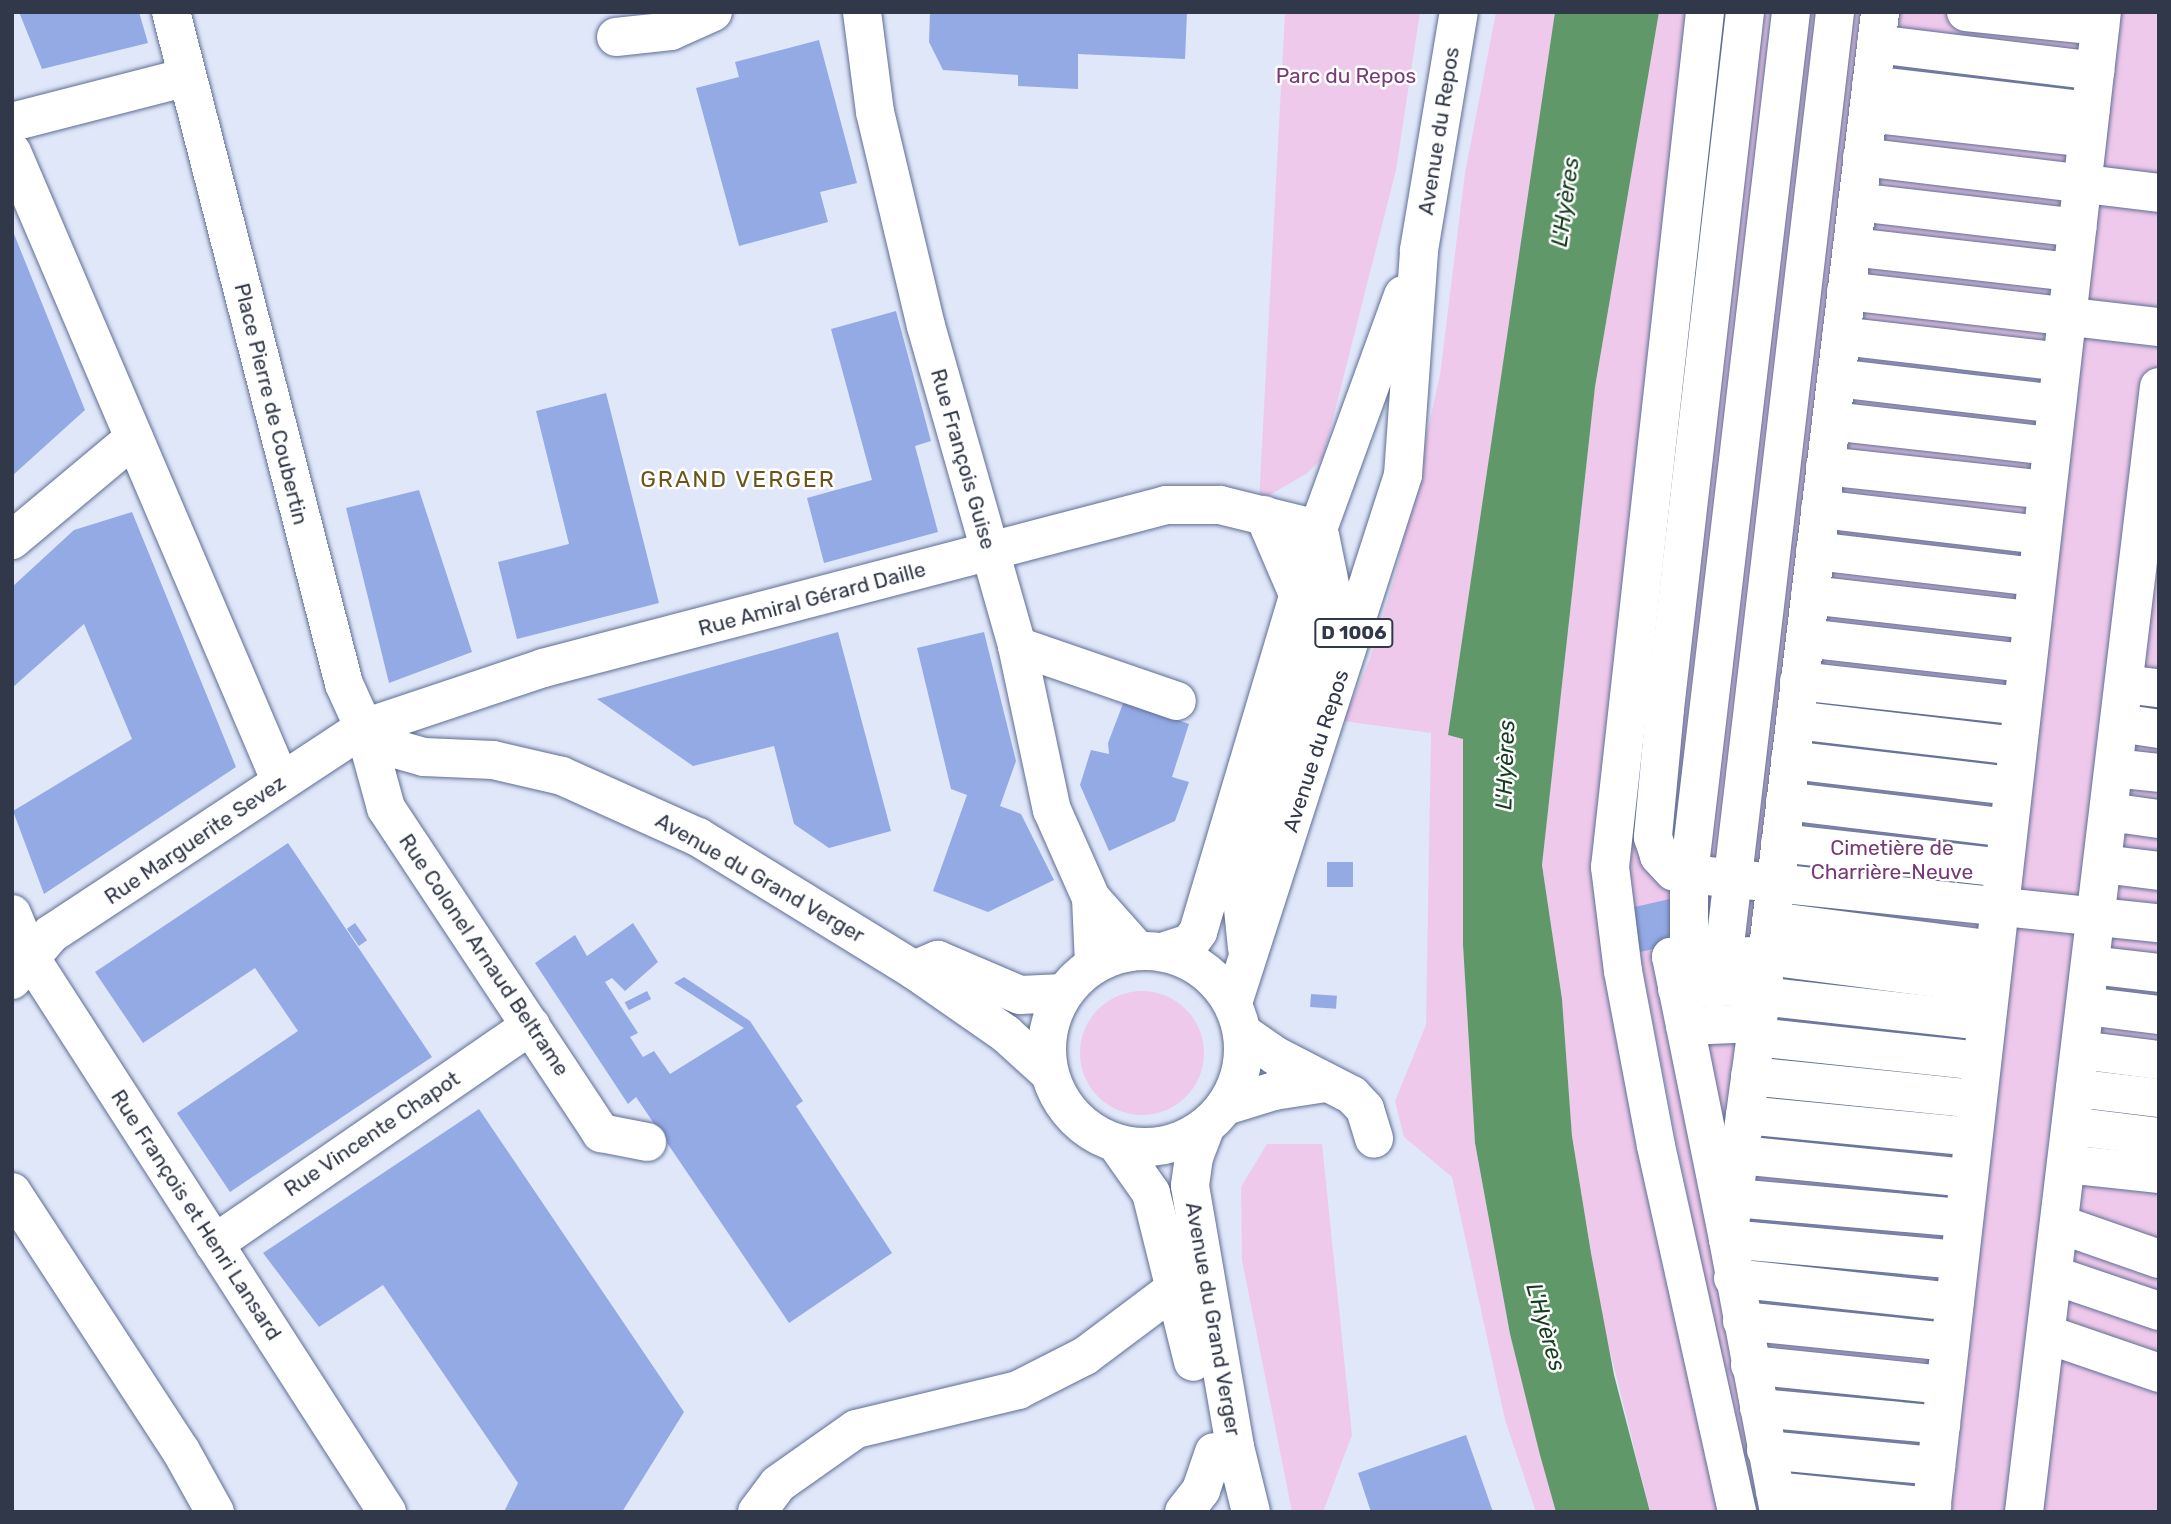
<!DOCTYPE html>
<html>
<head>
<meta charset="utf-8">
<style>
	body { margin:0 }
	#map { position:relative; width:2171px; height:1524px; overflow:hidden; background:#e0e7f9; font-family:Rubik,sans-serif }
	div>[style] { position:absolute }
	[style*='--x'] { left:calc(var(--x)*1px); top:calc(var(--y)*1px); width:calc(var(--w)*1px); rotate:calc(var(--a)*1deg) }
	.green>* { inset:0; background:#efc9eb }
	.round { border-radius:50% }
	.water>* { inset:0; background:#60986a }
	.building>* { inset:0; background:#94aae5; transform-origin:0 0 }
	.roads { filter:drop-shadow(0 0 2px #5f6e95) drop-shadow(0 0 2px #5f6e95) }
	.minor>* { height:38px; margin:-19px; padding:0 19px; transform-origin:19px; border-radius:19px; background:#fff }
	.major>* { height:38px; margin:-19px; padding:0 19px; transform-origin:19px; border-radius:19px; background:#fff }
	.major>.ring { margin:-19px; padding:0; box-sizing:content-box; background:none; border:38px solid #fff; border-radius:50% }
	span { translate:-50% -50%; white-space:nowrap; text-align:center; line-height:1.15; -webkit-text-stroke:5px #fff; paint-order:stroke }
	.shield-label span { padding:2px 5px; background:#fff; border:2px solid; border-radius:5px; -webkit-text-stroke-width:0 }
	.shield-label { font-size:19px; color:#313849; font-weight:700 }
	.park-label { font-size:21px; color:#783976 }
	.street-label { font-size:21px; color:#313849 }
	.water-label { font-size:23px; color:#133d1d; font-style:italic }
	.neighbourhood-label { font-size:23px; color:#6a551a; letter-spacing:2px }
	.frame { position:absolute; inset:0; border:14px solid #313849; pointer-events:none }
</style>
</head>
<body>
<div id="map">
	<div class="green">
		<i style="clip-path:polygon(1285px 12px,1420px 12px,1396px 170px,1323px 458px,1306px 474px,1259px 501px)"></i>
		<i style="clip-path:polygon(1496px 12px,1556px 12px,1448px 735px,1463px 738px,1463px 945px,1475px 1143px,1510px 1334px,1556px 1512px,1536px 1512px,1505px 1420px,1452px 1177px,1404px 1137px,1395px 1101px,1426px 1025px,1431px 733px,1343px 721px,1370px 659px,1396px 572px,1440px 375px,1465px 173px)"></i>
		<i style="clip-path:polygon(1659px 12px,1694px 12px,1598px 872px,1721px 1512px,1650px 1512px,1602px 1319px,1572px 1136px,1562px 999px,1542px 865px,1595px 387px)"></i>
		<i style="clip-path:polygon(1723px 12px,2159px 12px,2159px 1512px,1750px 1512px,1623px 870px)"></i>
		<i class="round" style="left:1080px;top:991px;width:124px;height:124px"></i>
		<i style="clip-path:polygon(1267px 1144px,1322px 1144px,1352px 1435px,1323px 1512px,1292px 1512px,1242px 1260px,1241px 1187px)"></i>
	</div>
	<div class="water">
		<i style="clip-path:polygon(1555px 12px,1659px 12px,1595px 387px,1542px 865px,1562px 999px,1572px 1136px,1591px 1253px,1614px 1375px,1650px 1512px,1556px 1512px,1540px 1455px,1510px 1334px,1475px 1143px,1463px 945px,1463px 739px,1448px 735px)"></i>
	</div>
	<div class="building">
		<i style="clip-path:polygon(19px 12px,139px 12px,148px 43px,42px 69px)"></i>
		<i style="clip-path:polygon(930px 12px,1187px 12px,1185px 59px,1078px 54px,1078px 89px,1018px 86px,1018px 75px,943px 70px,929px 42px)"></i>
		<i style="clip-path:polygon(819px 40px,857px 183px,820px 192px,828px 222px,739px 246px,696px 88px,739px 77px,735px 62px)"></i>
		<i style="clip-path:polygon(12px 229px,85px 410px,12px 476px)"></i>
		<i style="clip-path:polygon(896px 311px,931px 441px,915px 446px,938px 532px,824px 563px,807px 498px,872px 480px,831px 329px)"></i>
		<i style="clip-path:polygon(606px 393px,659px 603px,517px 639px,498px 562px,569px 544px,536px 411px)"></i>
		<i style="clip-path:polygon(419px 490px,472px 652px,389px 683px,346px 508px)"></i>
		<i style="clip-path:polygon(132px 512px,236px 767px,44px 894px,13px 811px,132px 739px,84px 624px,12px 688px,12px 587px,74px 530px)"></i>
		<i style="clip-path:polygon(838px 632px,891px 831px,829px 848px,794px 824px,774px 746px,693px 766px,597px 699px)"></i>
		<i style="clip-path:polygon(984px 632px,1016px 761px,1000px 806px,1021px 814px,1054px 880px,988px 912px,933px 891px,967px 795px,951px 789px,917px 648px)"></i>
		<i style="clip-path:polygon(1124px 701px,1189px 724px,1172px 777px,1189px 782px,1175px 821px,1109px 851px,1080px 785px,1091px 750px,1109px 754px,1108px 743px)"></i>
		<i style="clip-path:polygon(288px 843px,432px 1057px,230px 1192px,177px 1113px,298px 1031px,255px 968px,143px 1043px,95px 972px)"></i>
		<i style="left:1327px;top:862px;width:26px;height:25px"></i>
		<i style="left:1674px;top:898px;width:45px;height:45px;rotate:77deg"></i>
		<i style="left:355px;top:923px;width:21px;height:10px;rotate:55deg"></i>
		<i style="clip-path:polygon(633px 923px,658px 962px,625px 991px,612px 978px,605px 982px,638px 1033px,630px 1037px,643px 1057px,654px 1051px,670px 1074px,744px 1028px,674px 983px,684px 977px,750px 1021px,803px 1101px,796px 1106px,892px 1253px,789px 1323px,636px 1097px,628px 1104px,535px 963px,575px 935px,587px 956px)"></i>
		<i style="left:647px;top:991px;width:9px;height:25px;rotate:63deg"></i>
		<i style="left:1311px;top:994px;width:26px;height:13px;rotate:4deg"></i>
		<i style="clip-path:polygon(479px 1109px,684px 1412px,622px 1512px,504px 1512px,518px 1483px,383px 1285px,319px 1327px,263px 1253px)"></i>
		<i style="clip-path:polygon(1466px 1435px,1493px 1512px,1371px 1512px,1358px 1473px)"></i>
	</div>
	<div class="roads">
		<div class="minor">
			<i style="--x:862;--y:12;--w:101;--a:82.6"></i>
			<i style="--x:875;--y:112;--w:220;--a:76.6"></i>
			<i style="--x:926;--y:326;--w:333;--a:74.1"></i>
			<i style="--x:1017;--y:646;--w:168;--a:78"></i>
			<i style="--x:1052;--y:810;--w:96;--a:66.1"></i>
			<i style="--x:1091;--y:898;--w:71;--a:48.4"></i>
			<i style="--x:1705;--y:12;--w:860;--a:96.34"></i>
			<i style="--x:1610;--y:867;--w:105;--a:82.9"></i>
			<i style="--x:1623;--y:971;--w:178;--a:79.3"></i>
			<i style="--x:1656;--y:1146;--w:375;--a:77.5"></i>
			<i style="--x:1745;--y:12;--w:702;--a:96.55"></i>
			<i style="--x:1665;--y:709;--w:129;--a:95.4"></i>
			<i style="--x:1653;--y:837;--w:20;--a:72"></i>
			<i style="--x:1659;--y:856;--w:21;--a:47"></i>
			<i style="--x:1673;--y:871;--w:16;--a:11"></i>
			<i style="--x:1689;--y:874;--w:473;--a:6"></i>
			<i style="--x:1966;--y:12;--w:135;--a:6"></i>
			<i style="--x:616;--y:37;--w:55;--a:-6.2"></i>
			<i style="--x:671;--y:31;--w:46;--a:-24.3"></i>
			<i style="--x:1876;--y:44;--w:221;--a:7"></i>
			<i style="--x:1871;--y:85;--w:221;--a:6.8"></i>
			<i style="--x:1868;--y:113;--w:220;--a:6.5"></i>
			<i style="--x:12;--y:122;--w:181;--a:-14.4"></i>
			<i style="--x:12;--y:152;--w:685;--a:66.88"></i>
			<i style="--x:1862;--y:157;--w:299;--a:6.9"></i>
			<i style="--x:1857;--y:202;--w:222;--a:6.7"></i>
			<i style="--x:1852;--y:247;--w:221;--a:6.5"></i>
			<i style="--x:1846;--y:291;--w:315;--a:6.6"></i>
			<i style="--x:1841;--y:336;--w:222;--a:6.7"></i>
			<i style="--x:1836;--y:378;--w:222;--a:6.7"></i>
			<i style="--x:1831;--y:421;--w:221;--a:6.5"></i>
			<i style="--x:1825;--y:466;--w:222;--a:6.2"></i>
			<i style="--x:1820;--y:509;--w:223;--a:6.7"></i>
			<i style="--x:1264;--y:515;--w:91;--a:66.8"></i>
			<i style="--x:12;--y:540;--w:159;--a:-39.9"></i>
			<i style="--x:1815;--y:551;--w:223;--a:6.7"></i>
			<i style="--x:1810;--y:595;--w:222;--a:6.5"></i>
			<i style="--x:1805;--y:638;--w:222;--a:6.5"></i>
			<i style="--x:1017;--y:646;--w:169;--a:19"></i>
			<i style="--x:1799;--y:681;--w:224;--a:6.4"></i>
			<i style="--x:2124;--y:684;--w:35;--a:7"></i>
			<i style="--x:1795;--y:720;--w:224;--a:6.7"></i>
			<i style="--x:2119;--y:723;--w:40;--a:8.5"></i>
			<i style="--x:364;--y:728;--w:83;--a:74.6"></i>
			<i style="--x:386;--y:808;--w:390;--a:56.5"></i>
			<i style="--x:601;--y:1133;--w:47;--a:11.1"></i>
			<i style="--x:1790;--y:760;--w:224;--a:6.7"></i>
			<i style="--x:2114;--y:768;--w:45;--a:6.3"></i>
			<i style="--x:1785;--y:801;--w:224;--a:6.9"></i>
			<i style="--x:2109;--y:812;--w:50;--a:8"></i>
			<i style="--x:1780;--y:843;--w:224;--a:6.4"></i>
			<i style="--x:2103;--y:864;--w:56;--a:7.1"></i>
			<i style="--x:1091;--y:898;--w:67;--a:87.4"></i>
			<i style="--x:12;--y:914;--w:47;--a:67.3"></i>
			<i style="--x:30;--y:957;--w:660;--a:57.25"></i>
			<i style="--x:1771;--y:921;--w:224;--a:7.4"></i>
			<i style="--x:1724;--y:953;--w:948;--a:-83.27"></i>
			<i style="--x:1689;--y:954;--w:80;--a:-90"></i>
			<i style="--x:1689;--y:874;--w:868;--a:-83.25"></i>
			<i style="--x:2091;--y:965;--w:68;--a:6.7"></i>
			<i style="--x:914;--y:970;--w:26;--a:-23"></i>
			<i style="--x:938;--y:960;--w:89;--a:23.1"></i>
			<i style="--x:1020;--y:995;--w:44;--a:-2.6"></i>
			<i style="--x:12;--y:980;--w:60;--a:-49.7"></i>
			<i style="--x:51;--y:934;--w:375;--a:-33.4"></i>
			<i style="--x:364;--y:728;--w:189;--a:-18.5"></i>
			<i style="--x:543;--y:668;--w:644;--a:-14.66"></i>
			<i style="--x:1166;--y:505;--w:54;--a:0"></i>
			<i style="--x:1220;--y:505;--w:101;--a:13.8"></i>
			<i style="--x:1677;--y:989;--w:86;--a:-2.7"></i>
			<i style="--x:1761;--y:996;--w:225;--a:6.4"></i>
			<i style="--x:2086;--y:1006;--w:74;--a:7"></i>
			<i style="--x:1685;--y:1026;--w:73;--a:-2.4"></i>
			<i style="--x:1243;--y:1033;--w:40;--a:34.9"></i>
			<i style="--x:1276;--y:1056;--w:85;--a:27.2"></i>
			<i style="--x:1352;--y:1095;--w:19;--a:47"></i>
			<i style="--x:1365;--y:1109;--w:31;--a:73"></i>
			<i style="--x:1756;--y:1037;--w:226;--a:6.1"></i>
			<i style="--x:2080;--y:1050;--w:80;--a:7.2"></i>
			<i style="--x:1750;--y:1076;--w:228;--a:5.8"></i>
			<i style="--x:2075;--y:1088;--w:85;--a:6.8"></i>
			<i style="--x:1225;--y:1106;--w:51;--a:-17"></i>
			<i style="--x:1274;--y:1091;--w:52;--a:-8.9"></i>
			<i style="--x:1745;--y:1115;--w:229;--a:5.5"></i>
			<i style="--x:2071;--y:1126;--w:89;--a:7.1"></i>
			<i style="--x:1740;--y:1155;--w:229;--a:5.8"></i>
			<i style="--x:2066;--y:1164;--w:94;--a:6.1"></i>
			<i style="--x:12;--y:1192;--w:309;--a:56.9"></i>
			<i style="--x:181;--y:1451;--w:70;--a:60.9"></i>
			<i style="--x:1734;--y:1198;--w:231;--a:5"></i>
			<i style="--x:2059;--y:1224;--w:106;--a:19.3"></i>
			<i style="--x:214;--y:1244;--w:385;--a:-34.6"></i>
			<i style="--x:1959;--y:1260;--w:232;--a:-174.8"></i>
			<i style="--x:1728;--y:1239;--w:288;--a:-101.4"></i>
			<i style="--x:1671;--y:957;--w:96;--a:-0.6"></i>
			<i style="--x:1767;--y:956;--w:225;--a:7.4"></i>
			<i style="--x:2053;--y:1275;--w:112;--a:18.8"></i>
			<i style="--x:1733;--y:1278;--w:223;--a:6.2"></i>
			<i style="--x:1742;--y:1321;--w:209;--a:5.8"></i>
			<i style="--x:2046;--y:1334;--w:120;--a:19"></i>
			<i style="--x:1750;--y:1365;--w:196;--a:5.9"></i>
			<i style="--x:1759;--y:1408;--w:183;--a:5.3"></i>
			<i style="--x:1766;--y:1450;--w:171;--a:5.4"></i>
			<i style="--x:1775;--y:1491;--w:158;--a:5.8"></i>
			<i style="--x:757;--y:1512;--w:35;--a:-53"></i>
			<i style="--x:778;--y:1484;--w:95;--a:-35.2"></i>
			<i style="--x:856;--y:1429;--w:167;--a:-13.5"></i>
			<i style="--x:1018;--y:1390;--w:75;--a:-26.9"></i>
			<i style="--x:1085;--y:1356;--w:115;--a:-36.9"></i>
			<i style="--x:1184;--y:1512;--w:28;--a:-52"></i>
			<i style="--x:1201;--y:1490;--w:40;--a:-71.1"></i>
			<i style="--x:1779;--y:1512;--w:278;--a:-100.6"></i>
			<i style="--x:1728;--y:1239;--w:286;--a:-82.2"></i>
			<i style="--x:1767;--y:956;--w:951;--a:-83.17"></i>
			<i style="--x:1931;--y:1512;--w:1510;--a:-83.5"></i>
			<i style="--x:2024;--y:1512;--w:1133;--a:-83.16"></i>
		</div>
		<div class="major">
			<i style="--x:171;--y:12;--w:694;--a:75.56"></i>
			<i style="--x:344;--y:684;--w:48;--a:65.6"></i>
			<i style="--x:364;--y:728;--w:34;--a:36"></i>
			<i style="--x:392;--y:748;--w:33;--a:16"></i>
			<i style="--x:424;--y:757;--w:69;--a:2.5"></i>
			<i style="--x:493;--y:760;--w:71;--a:13.1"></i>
			<i style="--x:562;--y:776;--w:149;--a:24.2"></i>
			<i style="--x:698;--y:837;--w:254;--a:31.6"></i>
			<i style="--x:914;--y:970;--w:112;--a:34.8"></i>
			<i style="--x:1006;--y:1034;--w:58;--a:42.2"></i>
			<i style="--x:1247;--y:948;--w:69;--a:-95.8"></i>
			<i style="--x:1240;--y:879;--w:295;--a:-71.6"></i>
			<i style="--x:1333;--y:599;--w:65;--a:-101.5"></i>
			<i class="ring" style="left:1047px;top:951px;width:158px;height:158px"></i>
			<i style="--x:1162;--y:952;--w:29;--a:-18"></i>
			<i style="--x:1190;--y:943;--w:14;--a:-54"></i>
			<i style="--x:1198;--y:932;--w:420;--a:-73.4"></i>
			<i style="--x:1318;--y:529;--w:249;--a:-70"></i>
			<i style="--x:1233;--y:1003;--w:555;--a:-72.15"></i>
			<i style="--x:1403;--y:475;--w:226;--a:-85.9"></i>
			<i style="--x:1419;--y:250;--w:241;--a:-80.5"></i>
			<i style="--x:1206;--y:1126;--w:33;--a:111"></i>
			<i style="--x:1194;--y:1157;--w:29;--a:98"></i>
			<i style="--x:1190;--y:1186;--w:265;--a:80.2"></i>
			<i style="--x:1235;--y:1447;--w:67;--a:76.2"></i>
			<i style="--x:1116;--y:1143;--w:61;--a:55"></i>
			<i style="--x:1151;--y:1193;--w:174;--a:76"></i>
		</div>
	</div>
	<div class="shield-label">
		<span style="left:1354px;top:633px">D 1006</span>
	</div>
	<div class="park-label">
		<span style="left:1346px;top:76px">Parc du Repos</span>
		<span style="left:1892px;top:860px">Cimetière de<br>Charrière-Neuve</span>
	</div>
	<div class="street-label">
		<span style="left:1439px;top:131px;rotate:-81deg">Avenue du Repos</span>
		<span style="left:271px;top:404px;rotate:76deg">Place Pierre de Coubertin</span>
		<span style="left:963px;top:459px;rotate:74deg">Rue François Guise</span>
		<span style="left:812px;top:599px;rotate:-15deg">Rue Amiral Gérard Daille</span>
		<span style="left:1316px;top:751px;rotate:-72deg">Avenue du Repos</span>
		<span style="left:195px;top:840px;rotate:-34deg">Rue Marguerite Sevez</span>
		<span style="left:760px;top:878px;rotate:30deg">Avenue du Grand Verger</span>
		<span style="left:484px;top:955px;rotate:56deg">Rue Colonel Arnaud Beltrame</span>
		<span style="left:372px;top:1134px;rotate:-34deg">Rue Vincente Chapot</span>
		<span style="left:196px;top:1215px;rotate:57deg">Rue François et Henri Lansard</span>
		<span style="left:1213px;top:1319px;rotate:80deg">Avenue du Grand Verger</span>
	</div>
	<div class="water-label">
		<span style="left:1565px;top:202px;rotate:-82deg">L'Hyères</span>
		<span style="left:1505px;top:765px;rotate:-88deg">L'Hyères</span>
		<span style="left:1546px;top:1327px;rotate:74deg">L'Hyères</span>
	</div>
	<div class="neighbourhood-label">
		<span style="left:738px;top:479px">GRAND VERGER</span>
	</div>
	<div class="frame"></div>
</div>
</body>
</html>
